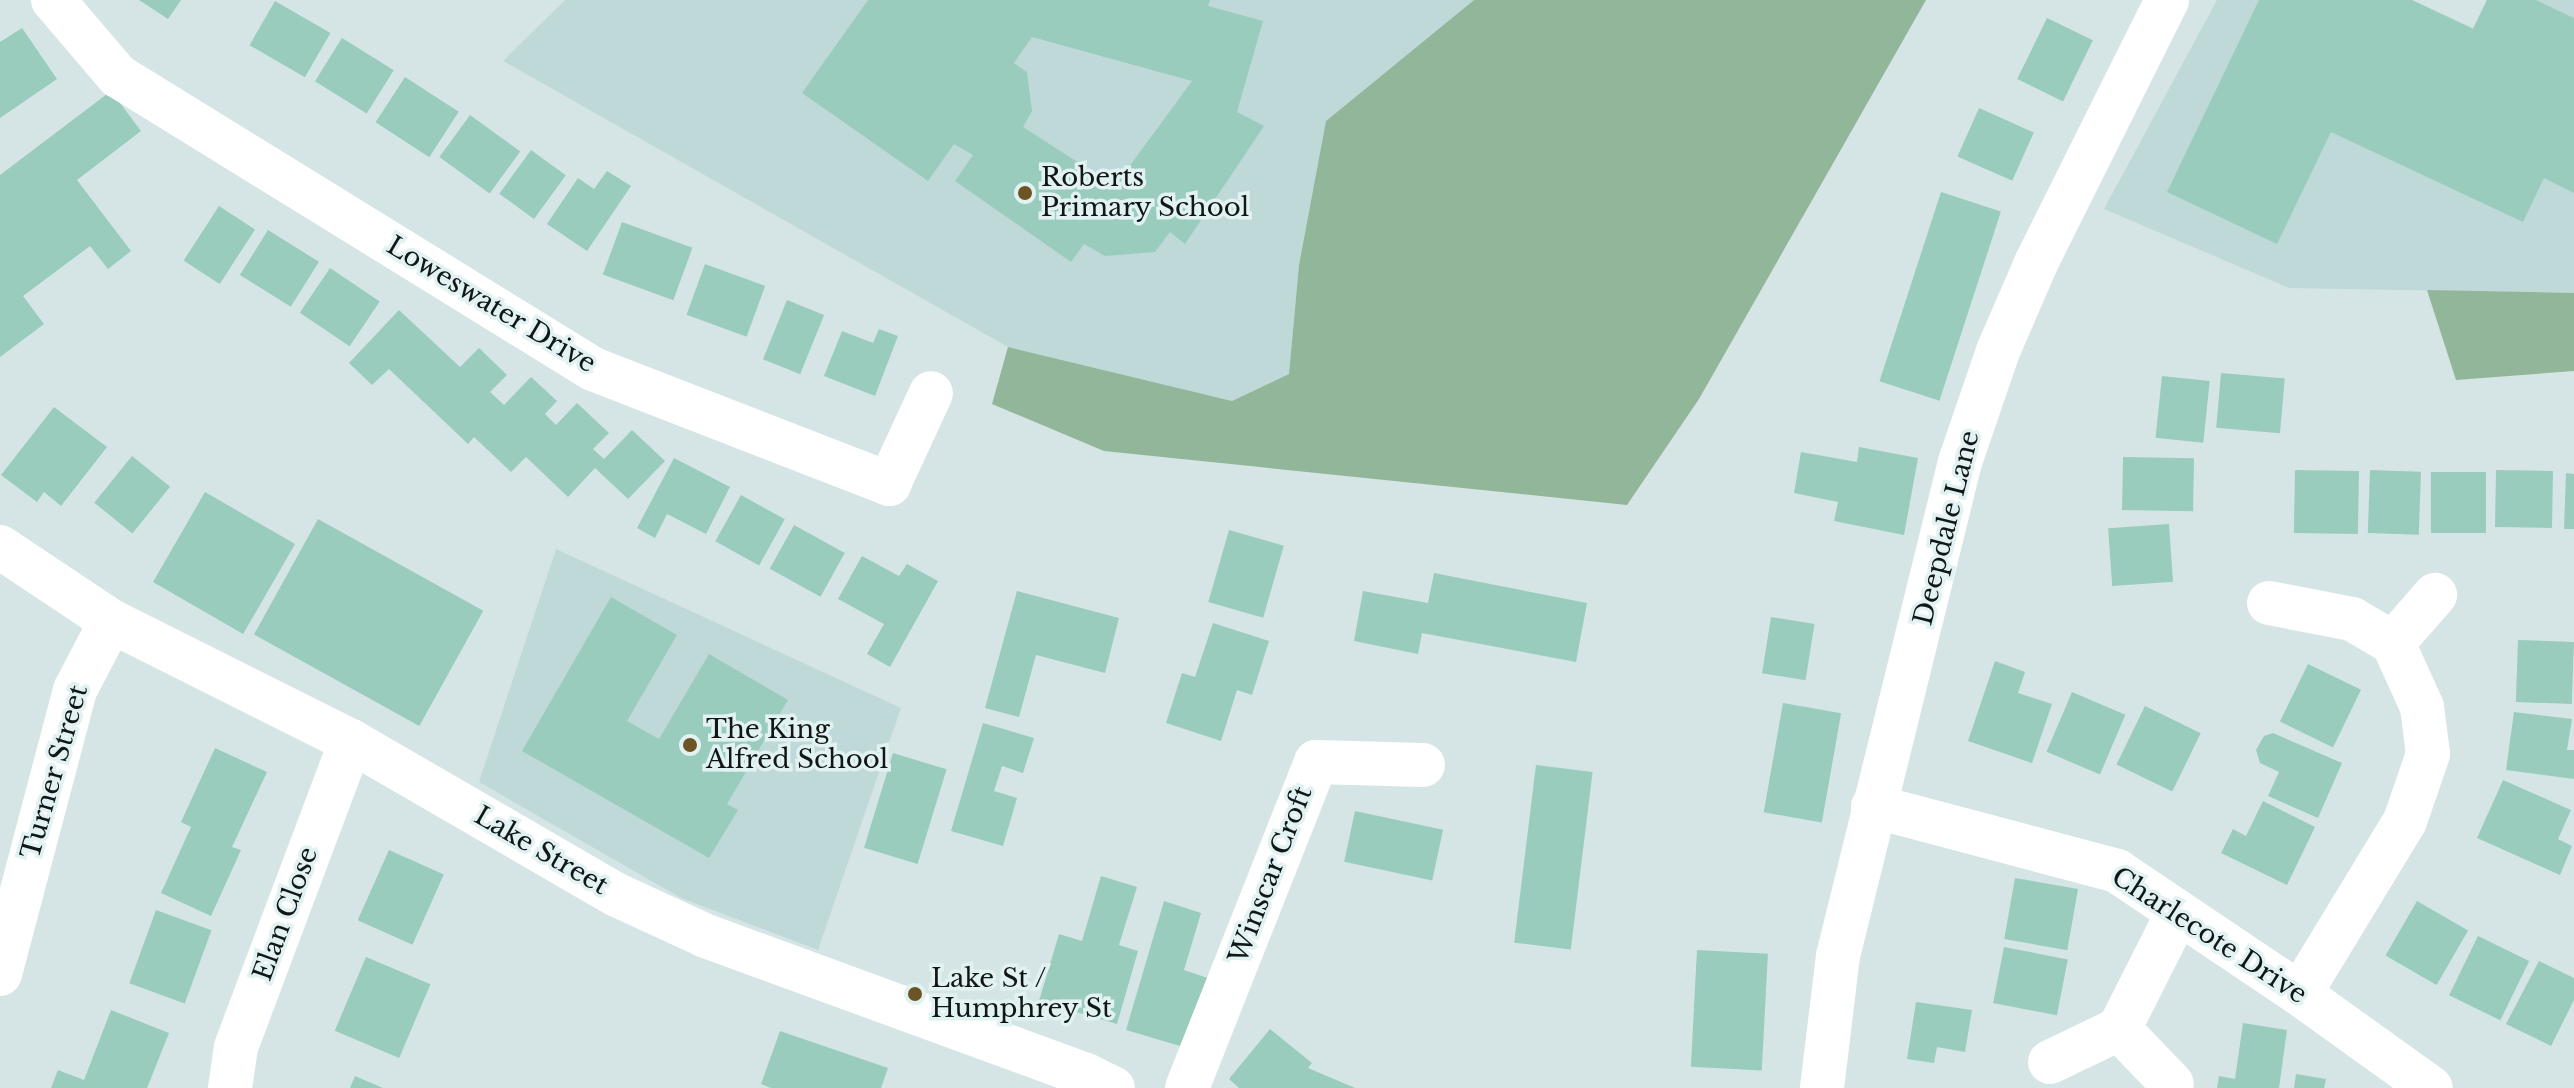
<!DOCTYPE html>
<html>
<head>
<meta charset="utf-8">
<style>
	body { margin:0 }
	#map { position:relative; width:2574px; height:1088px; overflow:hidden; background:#d5e5e5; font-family:"Libre Baskerville",serif }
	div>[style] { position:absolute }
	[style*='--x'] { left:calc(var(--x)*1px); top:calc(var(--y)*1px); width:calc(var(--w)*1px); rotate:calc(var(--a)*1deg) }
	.built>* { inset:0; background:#bfd9d9 }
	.forest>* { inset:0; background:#91b699 }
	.building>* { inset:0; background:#99ccbc; transform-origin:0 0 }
	.minor>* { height:44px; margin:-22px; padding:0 22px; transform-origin:22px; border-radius:22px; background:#fff }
	.dots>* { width:22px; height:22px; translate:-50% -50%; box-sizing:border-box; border:4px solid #e2f2f2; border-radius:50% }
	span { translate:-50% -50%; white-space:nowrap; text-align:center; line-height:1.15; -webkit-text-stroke:7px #e2f2f2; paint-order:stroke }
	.poi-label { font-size:26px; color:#111717 }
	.left { translate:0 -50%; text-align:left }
	.street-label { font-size:26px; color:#111717 }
</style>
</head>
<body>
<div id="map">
	<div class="built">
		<i style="clip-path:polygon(565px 0,1474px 0,1326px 121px,1299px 265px,1289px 374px,1232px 401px,1008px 347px,503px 61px)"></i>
		<i style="clip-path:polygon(2217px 0,2412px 0,2473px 28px,2487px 0,2574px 0,2574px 293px,2289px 288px,2104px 209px)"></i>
		<i style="clip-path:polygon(556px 549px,901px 708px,818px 950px,681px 898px,479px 782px)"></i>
	</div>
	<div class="forest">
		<i style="clip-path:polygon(1474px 0,1926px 0,1699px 399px,1627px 505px,1104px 451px,992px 404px,1008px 347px,1232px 401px,1289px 374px,1299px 265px,1326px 121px)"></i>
		<i style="clip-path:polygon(2427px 290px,2574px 293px,2574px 371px,2456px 380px)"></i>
	</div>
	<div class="building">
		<i style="clip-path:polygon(139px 0,181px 0,168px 19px)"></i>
		<i style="clip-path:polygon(evenodd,868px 0,1210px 0,1208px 6px,1263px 21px,1237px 112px,1264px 126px,1185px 244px,1170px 232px,1155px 252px,1105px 256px,1084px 244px,1071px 262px,955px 181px,973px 155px,954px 144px,928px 181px,802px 93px,868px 0,1032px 37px,1192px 81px,1115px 186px,1023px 127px,1032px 111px,1027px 72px,1014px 63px,1032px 37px)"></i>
		<i style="clip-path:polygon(2259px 0,2412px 0,2473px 29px,2487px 0,2536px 0,2574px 18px,2574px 193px,2544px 178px,2523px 222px,2331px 132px,2277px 244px,2167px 192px)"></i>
		<i style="left:275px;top:1px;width:64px;height:51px;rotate:30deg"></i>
		<i style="left:2047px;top:18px;width:51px;height:68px;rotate:26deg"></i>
		<i style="clip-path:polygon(22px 28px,57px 79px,0 118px,0 42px)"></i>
		<i style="left:342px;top:38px;width:61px;height:51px;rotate:32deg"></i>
		<i style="left:405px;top:77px;width:64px;height:54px;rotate:33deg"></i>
		<i style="clip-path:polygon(111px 91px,141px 131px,77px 180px,131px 251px,108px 269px,90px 246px,23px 296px,44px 324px,0 357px,0 175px)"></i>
		<i style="left:1979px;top:108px;width:60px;height:53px;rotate:24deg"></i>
		<i style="left:470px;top:115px;width:62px;height:52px;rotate:36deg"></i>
		<i style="left:531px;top:150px;width:43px;height:54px;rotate:36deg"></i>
		<i style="clip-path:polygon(607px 171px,631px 186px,587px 251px,547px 224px,578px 178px,594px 189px)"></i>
		<i style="left:1941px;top:192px;width:63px;height:199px;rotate:18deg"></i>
		<i style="left:219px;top:206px;width:43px;height:65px;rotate:33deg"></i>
		<i style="left:622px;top:222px;width:75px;height:56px;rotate:20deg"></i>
		<i style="left:268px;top:230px;width:60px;height:53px;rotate:32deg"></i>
		<i style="left:705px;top:264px;width:64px;height:54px;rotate:20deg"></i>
		<i style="left:330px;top:268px;width:60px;height:54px;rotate:34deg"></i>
		<i style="left:787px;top:300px;width:40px;height:64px;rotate:22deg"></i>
		<i style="clip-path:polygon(399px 310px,460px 367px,479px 348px,507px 375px,490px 392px,504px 405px,531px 377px,557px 401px,545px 414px,556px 425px,577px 403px,609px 433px,593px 449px,604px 459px,632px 430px,665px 461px,628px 499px,595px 468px,568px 497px,526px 457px,511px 472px,474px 437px,468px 444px,389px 369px,372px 385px,349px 363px)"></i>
		<i style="clip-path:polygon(879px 329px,898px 336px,875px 396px,824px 376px,842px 331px,873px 343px)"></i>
		<i style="left:2221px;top:373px;width:64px;height:55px;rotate:5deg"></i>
		<i style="left:2162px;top:376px;width:48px;height:62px;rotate:6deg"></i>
		<i style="clip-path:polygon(54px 407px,107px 447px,61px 506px,44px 492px,37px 502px,1px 475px)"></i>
		<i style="clip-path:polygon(1859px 447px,1918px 458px,1904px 535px,1834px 521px,1838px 502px,1794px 493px,1801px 452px,1857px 462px)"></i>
		<i style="left:132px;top:456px;width:49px;height:60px;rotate:39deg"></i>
		<i style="left:2123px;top:457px;width:71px;height:53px;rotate:1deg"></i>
		<i style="clip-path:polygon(674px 458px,730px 487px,706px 534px,667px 514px,655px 538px,637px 528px)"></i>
		<i style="left:2295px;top:470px;width:64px;height:63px;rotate:1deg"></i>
		<i style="left:2370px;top:470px;width:51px;height:63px;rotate:2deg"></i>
		<i style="left:2496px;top:470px;width:57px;height:57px;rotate:1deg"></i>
		<i style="left:2431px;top:472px;width:55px;height:61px"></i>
		<i style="clip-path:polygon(2566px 473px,2574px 474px,2574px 529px,2564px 529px)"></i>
		<i style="left:205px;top:492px;width:104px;height:104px;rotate:30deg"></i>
		<i style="left:741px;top:495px;width:50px;height:53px;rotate:29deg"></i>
		<i style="left:318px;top:519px;width:189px;height:132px;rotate:29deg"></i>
		<i style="left:2169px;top:524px;width:58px;height:61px;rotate:86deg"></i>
		<i style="left:794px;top:525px;width:58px;height:50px;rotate:29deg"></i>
		<i style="left:1229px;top:530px;width:57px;height:75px;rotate:16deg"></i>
		<i style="clip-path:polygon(862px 556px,899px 576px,907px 564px,938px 581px,890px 667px,867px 654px,884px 624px,838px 599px)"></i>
		<i style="clip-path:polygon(1434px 573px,1587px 603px,1576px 662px,1422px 633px,1418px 654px,1354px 641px,1363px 591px,1428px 603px)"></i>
		<i style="clip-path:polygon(1017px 591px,1119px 618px,1105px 673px,1036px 655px,1019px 717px,985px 708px)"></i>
		<i style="clip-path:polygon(611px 597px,677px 635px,627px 721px,659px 739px,709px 654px,788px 700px,727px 804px,738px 810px,709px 858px,522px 751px)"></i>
		<i style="left:1771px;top:617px;width:44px;height:57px;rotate:9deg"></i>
		<i style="clip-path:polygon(1213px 623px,1269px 641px,1252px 695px,1237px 690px,1221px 741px,1166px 723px,1182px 673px,1195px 677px)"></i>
		<i style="left:2518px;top:640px;width:56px;height:62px;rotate:2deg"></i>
		<i style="clip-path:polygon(1995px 661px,2025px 672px,2018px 693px,2052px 704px,2032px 763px,1968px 741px)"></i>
		<i style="left:2308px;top:664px;width:59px;height:64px;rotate:26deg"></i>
		<i style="left:2072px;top:692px;width:58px;height:65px;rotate:23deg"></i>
		<i style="left:1783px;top:703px;width:59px;height:111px;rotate:10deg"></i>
		<i style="left:2145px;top:706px;width:62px;height:65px;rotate:26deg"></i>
		<i style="clip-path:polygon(2514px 712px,2572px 719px,2567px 750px,2574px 750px,2574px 779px,2506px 770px)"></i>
		<i style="clip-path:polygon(983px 723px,1034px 738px,1023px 773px,1002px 766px,994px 791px,1017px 798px,1003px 846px,951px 831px)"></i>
		<i style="clip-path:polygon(2273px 733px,2342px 763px,2318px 818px,2268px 796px,2279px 772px,2260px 763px,2256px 750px,2264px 736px)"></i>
		<i style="clip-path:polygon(215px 748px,267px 772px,232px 847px,241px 850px,211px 916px,161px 893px,191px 827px,181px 822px)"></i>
		<i style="left:893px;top:753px;width:56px;height:99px;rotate:17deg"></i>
		<i style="left:1536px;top:765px;width:57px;height:179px;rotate:7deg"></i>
		<i style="clip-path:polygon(2503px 780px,2571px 810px,2558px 839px,2572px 846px,2560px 875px,2477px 838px)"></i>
		<i style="clip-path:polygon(2263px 801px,2315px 827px,2287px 885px,2221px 853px,2233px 829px,2246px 836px)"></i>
		<i style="left:1355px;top:811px;width:90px;height:52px;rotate:12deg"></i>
		<i style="left:389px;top:850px;width:60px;height:77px;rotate:24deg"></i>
		<i style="clip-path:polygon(1101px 876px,1137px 887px,1119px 945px,1138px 951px,1117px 1024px,1039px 1001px,1059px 934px,1082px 941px)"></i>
		<i style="left:2015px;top:878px;width:64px;height:62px;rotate:10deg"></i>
		<i style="clip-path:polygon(1164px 901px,1201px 913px,1184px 970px,1208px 978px,1187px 1048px,1126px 1030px)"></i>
		<i style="left:2417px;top:901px;width:59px;height:63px;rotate:30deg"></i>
		<i style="left:156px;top:910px;width:59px;height:78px;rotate:20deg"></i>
		<i style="left:2478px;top:936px;width:57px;height:66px;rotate:26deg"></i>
		<i style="left:2004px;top:947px;width:65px;height:57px;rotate:11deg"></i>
		<i style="left:1697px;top:950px;width:71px;height:117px;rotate:3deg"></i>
		<i style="left:366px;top:957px;width:70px;height:80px;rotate:23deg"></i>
		<i style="clip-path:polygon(2539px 961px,2574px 978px,2574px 1000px,2551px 1046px,2506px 1024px)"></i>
		<i style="clip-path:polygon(1916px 1002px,1972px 1010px,1965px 1052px,1937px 1047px,1934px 1063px,1907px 1059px)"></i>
		<i style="clip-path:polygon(111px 1010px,169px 1033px,147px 1088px,51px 1088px,58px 1070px,84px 1080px)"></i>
		<i style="clip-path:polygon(2243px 1023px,2287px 1030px,2279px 1088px,2217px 1088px,2219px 1076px,2235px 1079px)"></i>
		<i style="clip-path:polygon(1270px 1029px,1312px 1063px,1308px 1068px,1355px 1088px,1239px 1088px,1229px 1079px)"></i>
		<i style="clip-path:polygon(780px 1031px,888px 1068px,881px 1088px,771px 1088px,761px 1084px)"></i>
		<i style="clip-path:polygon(2296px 1074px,2326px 1079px,2324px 1088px,2294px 1088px)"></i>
		<i style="clip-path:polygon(355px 1076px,383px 1088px,350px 1088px)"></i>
	</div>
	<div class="minor">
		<i style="--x:53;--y:0;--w:100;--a:49.5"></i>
		<i style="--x:118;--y:76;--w:558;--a:31.67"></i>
		<i style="--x:593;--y:369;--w:318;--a:21.2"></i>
		<i style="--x:889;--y:484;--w:100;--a:-65.2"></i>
		<i style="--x:0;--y:547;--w:133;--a:33.7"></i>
		<i style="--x:111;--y:621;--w:268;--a:26.6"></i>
		<i style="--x:351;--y:741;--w:307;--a:30.1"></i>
		<i style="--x:617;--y:895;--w:98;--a:24.7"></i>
		<i style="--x:706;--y:936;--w:405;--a:20.1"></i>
		<i style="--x:1086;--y:1075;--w:30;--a:26"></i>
		<i style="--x:2269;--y:603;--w:85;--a:10.9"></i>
		<i style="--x:2352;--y:619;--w:48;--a:30.3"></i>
		<i style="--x:2393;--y:643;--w:70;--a:65.6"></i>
		<i style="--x:2422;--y:707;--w:47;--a:82.7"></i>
		<i style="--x:2428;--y:754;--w:71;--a:108.9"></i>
		<i style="--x:2405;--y:821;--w:202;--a:121.3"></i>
		<i style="--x:2393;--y:643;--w:64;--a:-48.8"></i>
		<i style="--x:1873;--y:806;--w:253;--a:14.9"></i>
		<i style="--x:2117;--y:871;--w:220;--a:33.9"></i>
		<i style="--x:2300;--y:994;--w:161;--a:35.7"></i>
		<i style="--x:0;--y:974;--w:294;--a:-75.2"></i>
		<i style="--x:75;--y:690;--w:78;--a:-62.4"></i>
		<i style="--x:2119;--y:1029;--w:131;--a:-63.2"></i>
		<i style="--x:2050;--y:1062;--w:76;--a:-25.6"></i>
		<i style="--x:2119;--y:1029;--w:76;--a:46.1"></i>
		<i style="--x:230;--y:1088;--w:41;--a:-81.7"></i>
		<i style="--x:236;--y:1047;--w:327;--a:-69.4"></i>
		<i style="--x:1187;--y:1088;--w:351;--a:-68.4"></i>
		<i style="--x:1316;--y:762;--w:107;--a:1.6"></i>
		<i style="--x:1822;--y:1088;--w:133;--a:-83.1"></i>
		<i style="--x:1838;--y:956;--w:509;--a:-76.13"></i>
		<i style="--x:1960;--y:462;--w:117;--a:-71.1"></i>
		<i style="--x:1998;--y:351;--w:96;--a:-66.6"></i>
		<i style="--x:2036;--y:263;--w:294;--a:-63.5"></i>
	</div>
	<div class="dots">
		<i style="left:1025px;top:193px;background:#6d5425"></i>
		<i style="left:690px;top:745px;background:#6d5425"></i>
		<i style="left:915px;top:994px;background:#6d5425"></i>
	</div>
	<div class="poi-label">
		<span class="left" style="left:1041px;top:193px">Roberts<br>Primary School</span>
		<span class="left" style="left:706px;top:745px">The King<br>Alfred School</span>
		<span class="left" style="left:931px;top:994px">Lake St /<br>Humphrey St</span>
	</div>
	<div class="street-label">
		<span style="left:491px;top:305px;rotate:31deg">Loweswater Drive</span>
		<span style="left:1947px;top:528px;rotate:-76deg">Deepdale Lane</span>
		<span style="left:55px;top:772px;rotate:-74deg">Turner Street</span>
		<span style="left:541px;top:851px;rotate:30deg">Lake Street</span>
		<span style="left:1271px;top:875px;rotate:-69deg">Winscar Croft</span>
		<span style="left:286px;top:914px;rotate:-70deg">Elan Close</span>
		<span style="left:2209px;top:936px;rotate:33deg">Charlecote Drive</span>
	</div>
</div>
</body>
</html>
